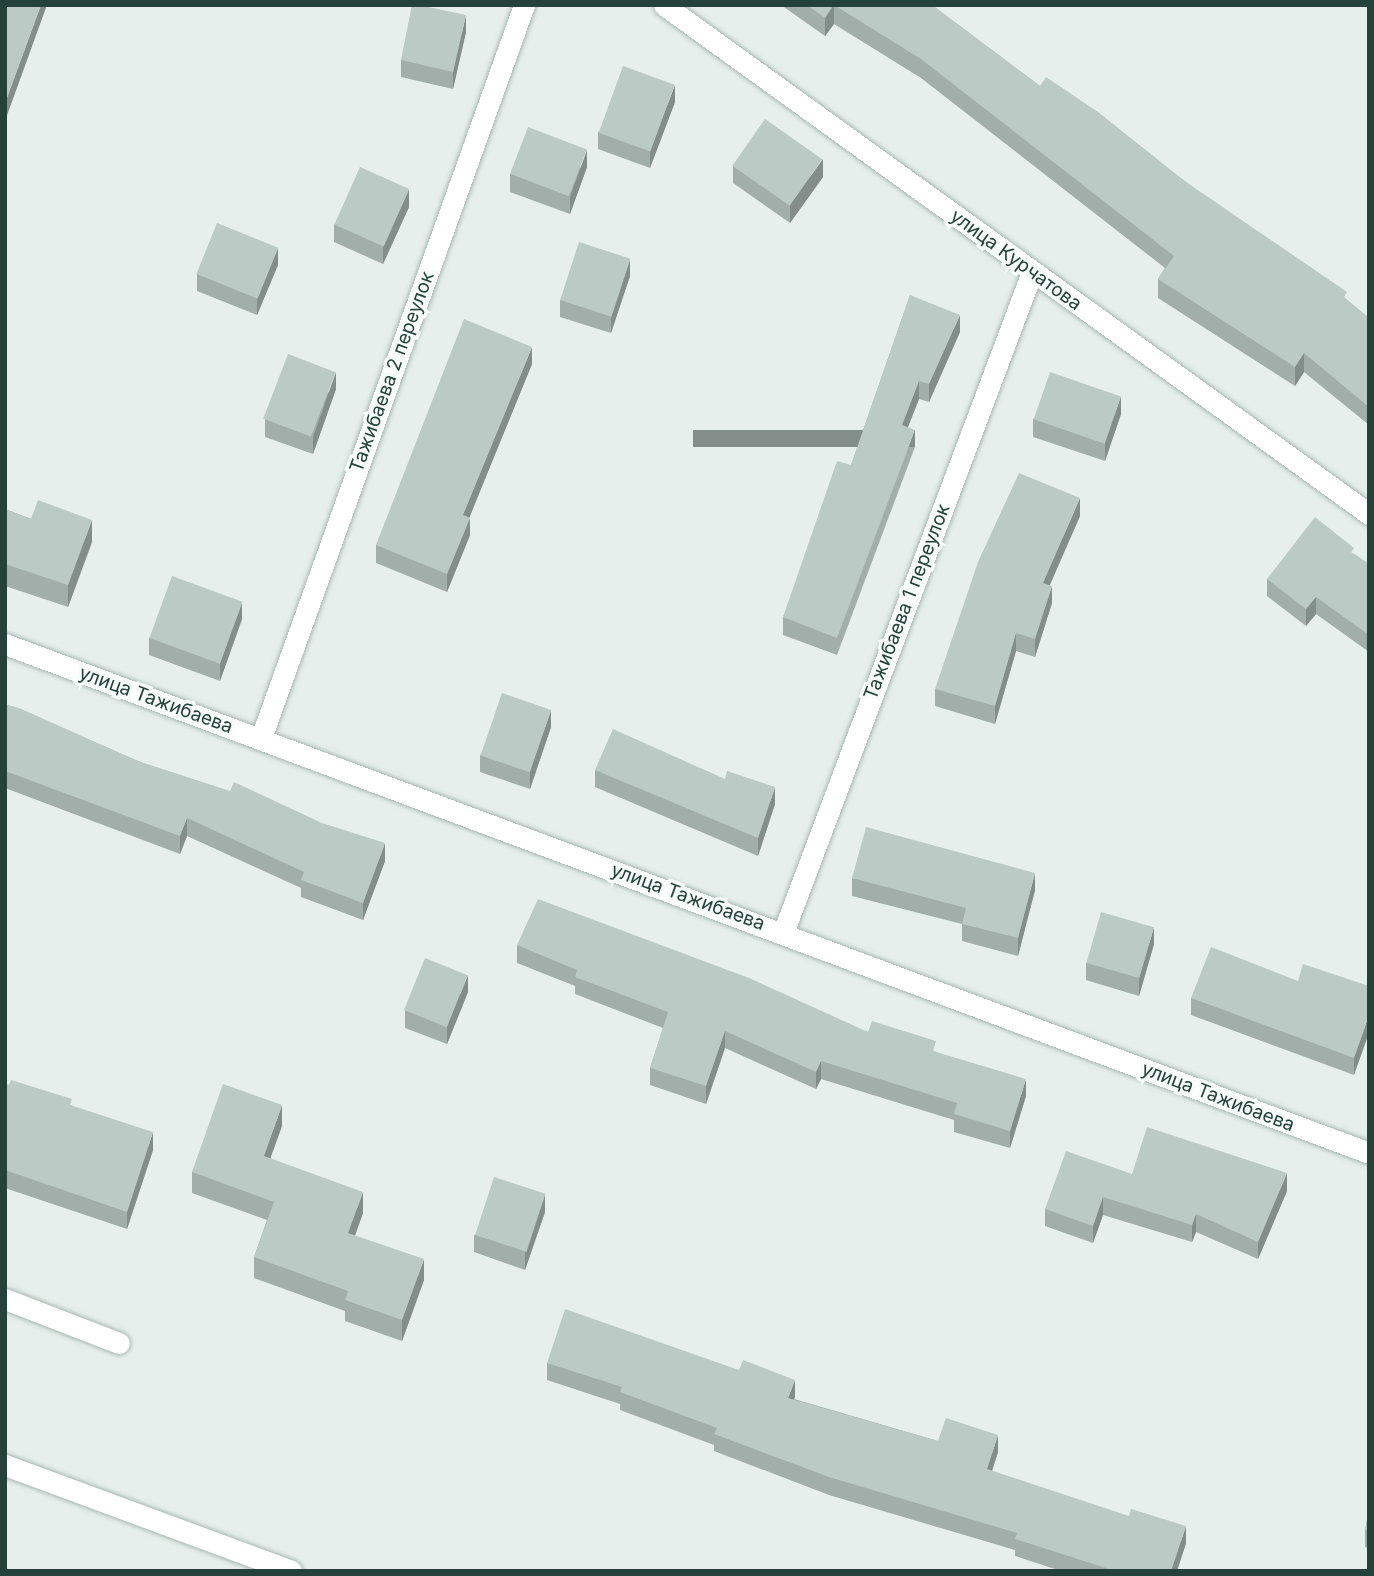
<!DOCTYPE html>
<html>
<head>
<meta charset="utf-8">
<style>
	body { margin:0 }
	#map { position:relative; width:1374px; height:1576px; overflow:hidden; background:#e6efeb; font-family:Inter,sans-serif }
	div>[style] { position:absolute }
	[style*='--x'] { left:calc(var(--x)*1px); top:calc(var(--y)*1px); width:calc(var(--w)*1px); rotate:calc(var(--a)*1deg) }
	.roads { filter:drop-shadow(0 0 2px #a8b8b2) drop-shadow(0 0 2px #a8b8b2) }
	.minor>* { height:21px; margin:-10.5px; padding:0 10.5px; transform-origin:10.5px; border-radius:10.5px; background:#fff }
	.wall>* { inset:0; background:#a1aea9 }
	.shaded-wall>* { inset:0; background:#838d89; transform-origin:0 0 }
	.building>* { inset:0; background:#bbcac4; transform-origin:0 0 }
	span { translate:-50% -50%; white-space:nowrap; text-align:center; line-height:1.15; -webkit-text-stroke:7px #f7fbf9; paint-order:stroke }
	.street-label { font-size:19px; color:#24423a }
	.frame { position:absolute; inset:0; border:7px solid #24423a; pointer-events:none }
</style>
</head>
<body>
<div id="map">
	<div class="roads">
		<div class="minor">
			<i style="--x:664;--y:5;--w:870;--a:35.83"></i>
			<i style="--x:5;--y:644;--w:1456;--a:20.46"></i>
			<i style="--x:261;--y:738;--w:779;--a:-70.26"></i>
			<i style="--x:783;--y:933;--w:706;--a:-69.36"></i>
			<i style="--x:5;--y:1299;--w:122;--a:21.1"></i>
			<i style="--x:5;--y:1465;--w:305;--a:20.3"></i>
		</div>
	</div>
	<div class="wall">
		<i style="clip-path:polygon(781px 5px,932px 5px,1040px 86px,1186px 182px,1347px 300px,1369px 318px,1369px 425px,1304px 372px,1295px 386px,1158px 298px,1158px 279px,1165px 268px,921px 78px,834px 24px,825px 36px)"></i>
		<i style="clip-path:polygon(466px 32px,453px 89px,401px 77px,401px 60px)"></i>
		<i style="clip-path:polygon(675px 102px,650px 168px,598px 149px,598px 132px)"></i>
		<i style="clip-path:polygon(733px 166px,823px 177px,790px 223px,733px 183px)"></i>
		<i style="clip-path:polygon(587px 167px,570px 214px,510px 192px,510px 174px)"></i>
		<i style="clip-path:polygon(409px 207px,383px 264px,334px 242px,334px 224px)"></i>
		<i style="clip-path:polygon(278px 265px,257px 315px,197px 291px,197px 274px)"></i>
		<i style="clip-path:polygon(630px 276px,611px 333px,560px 317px,560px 300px)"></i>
		<i style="clip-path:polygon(910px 295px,960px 332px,929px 402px,919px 399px,908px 427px,915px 447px,837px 655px,783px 635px,783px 617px,851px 465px)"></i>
		<i style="clip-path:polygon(532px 364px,469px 518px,470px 535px,447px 592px,376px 563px,376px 545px)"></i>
		<i style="clip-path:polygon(336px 389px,313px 454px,265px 437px,265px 419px)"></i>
		<i style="clip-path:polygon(1121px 414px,1105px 461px,1033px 437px,1033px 419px)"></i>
		<i style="clip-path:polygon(5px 509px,92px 542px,68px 607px,5px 586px)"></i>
		<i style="clip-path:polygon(1080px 516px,1050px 585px,1052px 603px,1035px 657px,1016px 651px,995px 724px,935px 706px,935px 689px)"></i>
		<i style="clip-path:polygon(1354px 554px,1369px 564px,1369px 652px,1316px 614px,1306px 626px,1267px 596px,1267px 579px)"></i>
		<i style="clip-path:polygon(242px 619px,220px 681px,149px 655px,149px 638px)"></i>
		<i style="clip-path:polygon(5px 704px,138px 761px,385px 861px,363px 920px,301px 897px,301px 888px,187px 836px,180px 854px,5px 788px)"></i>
		<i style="clip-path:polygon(551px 727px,530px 789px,480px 772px,480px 755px)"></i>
		<i style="clip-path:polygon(595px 770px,775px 804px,758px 856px,595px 787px)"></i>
		<i style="clip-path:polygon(852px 878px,1035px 890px,1018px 956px,962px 941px,962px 924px,852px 896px)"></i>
		<i style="clip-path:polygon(1154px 944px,1139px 996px,1086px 980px,1086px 963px)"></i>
		<i style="clip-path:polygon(517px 945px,868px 1032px,936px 1052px,1026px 1096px,1010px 1148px,954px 1132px,954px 1120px,821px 1079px,816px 1089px,725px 1048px,706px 1104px,650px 1085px,650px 1068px,663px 1028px,575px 994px,575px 986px,517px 963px)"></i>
		<i style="clip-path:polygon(1298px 981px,1369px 986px,1354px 1075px,1191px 1015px,1191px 998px)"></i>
		<i style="clip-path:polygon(468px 992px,447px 1044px,405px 1028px,405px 1010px)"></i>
		<i style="clip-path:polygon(5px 1084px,72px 1106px,153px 1150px,127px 1229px,5px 1188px)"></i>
		<i style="clip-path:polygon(282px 1126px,270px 1158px,363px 1213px,355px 1236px,424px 1280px,402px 1341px,345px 1321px,345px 1311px,254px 1278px,254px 1257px,267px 1220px,192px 1193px,192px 1172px)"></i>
		<i style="clip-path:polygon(1132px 1174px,1287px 1191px,1258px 1259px,1196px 1232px,1192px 1242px,1103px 1215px,1093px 1243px,1045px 1226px,1045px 1209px)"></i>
		<i style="clip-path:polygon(545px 1212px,525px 1270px,474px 1252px,474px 1235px)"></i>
		<i style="clip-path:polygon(547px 1363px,795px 1397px,794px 1399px,938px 1441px,998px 1452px,992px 1471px,1186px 1543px,1177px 1571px,1061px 1571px,1015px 1556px,1015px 1550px,829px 1495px,714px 1451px,714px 1445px,620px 1410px,620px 1404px,547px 1380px)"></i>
		<i style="clip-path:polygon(1369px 1510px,1369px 1548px,1365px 1547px,1365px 1530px)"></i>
	</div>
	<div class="shaded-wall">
		<i style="clip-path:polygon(41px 5px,47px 5px,5px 121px,5px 103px)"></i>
		<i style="clip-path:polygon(834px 5px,834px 24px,825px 36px,825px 18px)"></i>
		<i style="clip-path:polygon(466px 15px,466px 32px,453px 89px,453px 72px)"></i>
		<i style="clip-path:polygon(675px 85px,675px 102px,650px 168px,650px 151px)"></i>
		<i style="clip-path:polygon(587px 150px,587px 167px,570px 214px,570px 197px)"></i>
		<i style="clip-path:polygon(823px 159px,823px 177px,790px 223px,790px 205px)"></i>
		<i style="clip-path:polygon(409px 189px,409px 207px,383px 264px,383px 246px)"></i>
		<i style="clip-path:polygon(278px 248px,278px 265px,257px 315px,257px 298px)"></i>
		<i style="clip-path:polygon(630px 259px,630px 276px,611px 333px,611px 316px)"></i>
		<i style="clip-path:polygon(960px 315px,960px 332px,929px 402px,929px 384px)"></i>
		<i style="clip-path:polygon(532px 347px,532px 364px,463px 533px,463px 515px)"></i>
		<i style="clip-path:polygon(1304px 353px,1304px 372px,1295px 386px,1295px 367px)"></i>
		<i style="clip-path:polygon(336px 372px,336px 389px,313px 454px,313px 437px)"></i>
		<i style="clip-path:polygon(919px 381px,919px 399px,902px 442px,902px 425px)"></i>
		<i style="clip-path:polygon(1121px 396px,1121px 414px,1105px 461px,1105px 443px)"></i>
		<i style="left:915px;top:430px;width:17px;height:222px;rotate:90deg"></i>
		<i style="clip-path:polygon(1080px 498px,1080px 516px,1043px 600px,1043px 583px)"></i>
		<i style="clip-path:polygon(470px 518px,470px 535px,447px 592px,447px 574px)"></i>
		<i style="clip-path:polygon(92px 520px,92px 542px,68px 607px,68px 585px)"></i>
		<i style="clip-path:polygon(1052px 586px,1052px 603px,1035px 657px,1035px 639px)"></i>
		<i style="clip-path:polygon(1316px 597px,1316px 614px,1306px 626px,1306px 609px)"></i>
		<i style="clip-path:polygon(242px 602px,242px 619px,220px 681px,220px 663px)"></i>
		<i style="clip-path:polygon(1016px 633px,1016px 651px,995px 724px,995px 706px)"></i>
		<i style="clip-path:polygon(551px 710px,551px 727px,530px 789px,530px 772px)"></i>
		<i style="clip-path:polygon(775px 787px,775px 804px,758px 856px,758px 838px)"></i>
		<i style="clip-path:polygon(187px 818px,187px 836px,180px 854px,180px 836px)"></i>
		<i style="clip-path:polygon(385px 843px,385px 861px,363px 920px,363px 903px)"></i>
		<i style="clip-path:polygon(1035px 873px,1035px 890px,1018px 956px,1018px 938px)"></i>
		<i style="clip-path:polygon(1154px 927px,1154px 944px,1139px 996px,1139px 978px)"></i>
		<i style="clip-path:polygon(468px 975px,468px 992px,447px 1044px,447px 1027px)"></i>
		<i style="clip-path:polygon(1369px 1015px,1369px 1033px,1354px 1075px,1354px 1058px)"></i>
		<i style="clip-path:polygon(725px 1031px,725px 1048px,706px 1104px,706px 1086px)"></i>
		<i style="clip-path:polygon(821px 1061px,821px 1079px,816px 1089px,816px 1072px)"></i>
		<i style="clip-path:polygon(1026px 1079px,1026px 1096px,1010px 1148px,1010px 1131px)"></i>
		<i style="clip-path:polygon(282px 1105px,282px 1126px,264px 1176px,264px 1156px)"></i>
		<i style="clip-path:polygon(153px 1132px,153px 1150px,127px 1229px,127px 1212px)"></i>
		<i style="clip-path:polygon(1287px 1173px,1287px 1191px,1258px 1259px,1258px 1242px)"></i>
		<i style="clip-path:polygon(363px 1192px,363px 1213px,348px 1254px,348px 1233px)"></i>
		<i style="clip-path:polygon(545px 1194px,545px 1212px,525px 1270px,525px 1253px)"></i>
		<i style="clip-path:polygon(1103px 1197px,1103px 1215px,1093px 1243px,1093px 1226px)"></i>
		<i style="clip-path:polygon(1196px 1214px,1196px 1232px,1192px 1242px,1192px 1225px)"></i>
		<i style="clip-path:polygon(424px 1259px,424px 1280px,402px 1341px,402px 1320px)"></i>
		<i style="clip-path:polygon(795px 1380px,795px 1397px,788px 1415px,788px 1398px)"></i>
		<i style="clip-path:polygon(998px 1435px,998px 1452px,987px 1486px,987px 1469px)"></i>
		<i style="clip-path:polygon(1186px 1526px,1186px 1543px,1177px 1571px,1171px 1571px)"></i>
	</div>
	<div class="building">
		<i style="clip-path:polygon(5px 5px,41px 5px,5px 103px)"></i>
		<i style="clip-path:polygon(412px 5px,419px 5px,466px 15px,453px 72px,401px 60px)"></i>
		<i style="clip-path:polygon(807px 5px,833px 5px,825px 18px)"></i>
		<i style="clip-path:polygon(834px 5px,932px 5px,1040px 86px,1046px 77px,1098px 112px,1186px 182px,1347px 292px,1344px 297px,1369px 318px,1369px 407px,1304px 353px,1295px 367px,1158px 279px,1174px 256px,921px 59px)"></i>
		<i style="left:623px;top:66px;width:55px;height:71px;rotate:20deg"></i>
		<i style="left:765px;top:119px;width:70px;height:57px;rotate:35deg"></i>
		<i style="left:528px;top:127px;width:63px;height:50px;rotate:21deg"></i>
		<i style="left:360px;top:167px;width:54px;height:63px;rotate:24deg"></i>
		<i style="left:217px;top:223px;width:66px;height:55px;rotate:22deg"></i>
		<i style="left:579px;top:242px;width:54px;height:61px;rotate:18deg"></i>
		<i style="clip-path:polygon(910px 295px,960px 315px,929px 384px,919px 381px,902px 425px,915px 430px,837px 638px,783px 617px,837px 461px,851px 465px)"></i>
		<i style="clip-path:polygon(464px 319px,532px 347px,463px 515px,470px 518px,447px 574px,376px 545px)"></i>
		<i style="left:288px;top:354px;width:51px;height:69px;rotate:21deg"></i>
		<i style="left:1050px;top:372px;width:75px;height:50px;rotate:19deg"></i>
		<i style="clip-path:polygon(1019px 473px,1080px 498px,1043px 583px,1052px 586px,1035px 639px,1016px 633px,995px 706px,935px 689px,978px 562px)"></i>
		<i style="clip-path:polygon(38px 500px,92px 520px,68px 585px,5px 564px,5px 509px,31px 519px)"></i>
		<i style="clip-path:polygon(1315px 517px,1354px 548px,1351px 552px,1369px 564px,1369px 635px,1316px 597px,1306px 609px,1267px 579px)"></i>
		<i style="left:172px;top:576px;width:75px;height:66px;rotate:20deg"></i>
		<i style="left:502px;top:693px;width:52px;height:66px;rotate:19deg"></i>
		<i style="clip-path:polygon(5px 704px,19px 708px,138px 761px,230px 791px,234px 782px,322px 823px,385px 843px,363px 903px,301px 880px,304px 872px,187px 818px,180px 836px,5px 771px)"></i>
		<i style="clip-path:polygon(613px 729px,725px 779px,727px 771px,775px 787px,758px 838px,595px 770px)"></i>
		<i style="clip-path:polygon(866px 827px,1035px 873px,1018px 938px,962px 924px,966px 908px,852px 878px)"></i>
		<i style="clip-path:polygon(538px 899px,749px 978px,868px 1032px,872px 1021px,936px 1041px,933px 1051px,1026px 1079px,1010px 1131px,954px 1114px,957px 1103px,821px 1061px,816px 1072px,725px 1031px,706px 1086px,650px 1068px,668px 1012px,575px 977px,577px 970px,517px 945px)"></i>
		<i style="left:1101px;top:912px;width:55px;height:53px;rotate:16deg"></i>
		<i style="clip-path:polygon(1211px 947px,1298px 981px,1303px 964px,1369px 986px,1369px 1015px,1354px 1058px,1191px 998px)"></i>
		<i style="left:425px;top:958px;width:46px;height:56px;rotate:22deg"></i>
		<i style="clip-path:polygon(11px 1080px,72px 1099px,70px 1105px,153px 1132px,127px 1212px,5px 1170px,5px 1084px,9px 1085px)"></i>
		<i style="clip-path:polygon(223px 1084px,282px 1105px,264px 1156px,363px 1192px,348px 1233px,424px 1259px,402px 1320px,345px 1300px,348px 1291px,254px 1257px,274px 1202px,192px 1172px)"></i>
		<i style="clip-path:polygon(1147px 1127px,1287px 1173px,1258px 1242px,1196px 1214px,1192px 1225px,1103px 1197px,1093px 1226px,1045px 1209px,1066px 1151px,1132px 1174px)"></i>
		<i style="left:494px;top:1177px;width:54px;height:61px;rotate:18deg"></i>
		<i style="clip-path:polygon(565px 1309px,739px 1370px,743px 1360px,795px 1380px,788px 1398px,938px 1441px,946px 1418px,998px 1435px,987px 1469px,1129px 1516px,1131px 1509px,1186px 1526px,1171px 1571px,1111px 1571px,1112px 1570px,1015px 1539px,1017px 1533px,829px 1477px,714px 1434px,717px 1428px,620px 1392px,622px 1387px,547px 1363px)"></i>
		<i style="clip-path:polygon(1369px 1510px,1369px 1531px,1365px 1530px)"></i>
	</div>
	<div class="street-label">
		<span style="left:1016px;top:260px;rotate:36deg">улица Курчатова</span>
		<span style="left:392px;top:372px;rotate:-70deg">Тажибаева 2 переулок</span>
		<span style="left:907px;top:602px;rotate:-69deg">Тажибаева 1 переулок</span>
		<span style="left:156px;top:700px;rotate:20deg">улица Тажибаева</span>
		<span style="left:688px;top:897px;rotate:20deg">улица Тажибаева</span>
		<span style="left:1218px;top:1097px;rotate:21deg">улица Тажибаева</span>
	</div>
	<div class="frame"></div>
</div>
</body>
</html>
